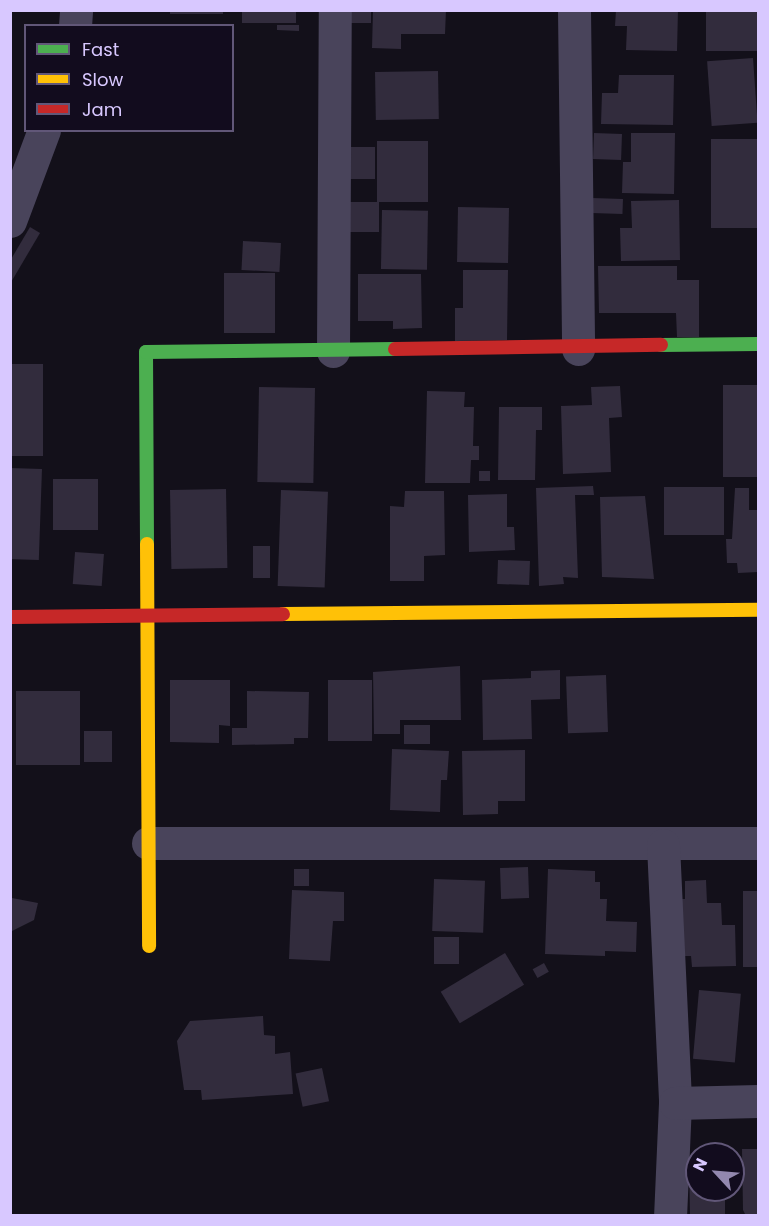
<!DOCTYPE html>
<html>
<head>
<meta charset="utf-8">
<style>
	body { margin:0 }
	#map { position:relative; width:769px; height:1226px; overflow:hidden; background:#13101a; font-family:Poppins,sans-serif }
	div>[style] { position:absolute }
	[style*='--x'] { left:calc(var(--x)*1px); top:calc(var(--y)*1px); width:calc(var(--w)*1px); rotate:calc(var(--a)*1deg) }
	.building>* { inset:0; background:#322c3d; transform-origin:0 0 }
	.street>* { height:33px; margin:-16.5px; padding:0 16.5px; transform-origin:16.5px; border-radius:16.5px; background:#49445b }
	.fast>* { height:14px; margin:-7px; padding:0 7px; transform-origin:7px; border-radius:7px; background:#4caf50 }
	.slow>* { height:14px; margin:-7px; padding:0 7px; transform-origin:7px; border-radius:7px; background:#ffc107 }
	.jam>* { height:14px; margin:-7px; padding:0 7px; transform-origin:7px; border-radius:7px; background:#c62828 }
	span { translate:-50% -50%; white-space:nowrap; text-align:center; line-height:1.15; -webkit-text-stroke:5px #120c1e; paint-order:stroke }
	.frame { position:absolute; inset:0; border:12px solid #d8c8ff; pointer-events:none }
	.legend { position:absolute; left:24px; top:24px; width:210px; height:108px; box-sizing:border-box; background:#120c1e; border:2px solid #615778; margin:0; padding:8px 10px; list-style:none; font-size:18px; color:#d8c8ff }
	.legend li { display:flex; align-items:center; gap:12px; height:30px }
	.legend b { width:30px; border:2px solid #615778 }
	.north { position:absolute; left:685px; top:1142px; width:60px; height:60px; box-sizing:border-box; background:#120c1e; border:2px solid #615778; border-radius:50%; rotate:296deg; font-size:16px; font-weight:700; line-height:24px; text-align:center; color:#d8c8ff }
	.north::after { content:''; display:block; margin:auto; width:21px; height:27px; background:#9388af; clip-path:polygon(50% 0,100% 100%,50% 72%,0 100%) }
</style>
</head>
<body>
<div id="map">
	<div class="building">
		<i style="left:170px;top:10px;width:53px;height:4px"></i>
		<i style="left:242px;top:10px;width:54px;height:13px"></i>
		<i style="left:347px;top:10px;width:24px;height:13px"></i>
		<i style="clip-path:polygon(373px 10px,446px 10px,445px 34px,401px 34px,401px 49px,372px 48px)"></i>
		<i style="clip-path:polygon(616px 10px,678px 10px,677px 51px,626px 50px,627px 26px,615px 26px)"></i>
		<i style="left:706px;top:10px;width:52px;height:41px"></i>
		<i style="clip-path:polygon(277px 25px,299px 25px,299px 31px,277px 30px)"></i>
		<i style="left:753px;top:58px;width:65px;height:46px;rotate:86deg"></i>
		<i style="left:438px;top:71px;width:48px;height:63px;rotate:89deg"></i>
		<i style="clip-path:polygon(619px 75px,674px 75px,673px 125px,601px 124px,602px 93px,618px 93px)"></i>
		<i style="left:594px;top:133px;width:28px;height:26px;rotate:2deg"></i>
		<i style="clip-path:polygon(631px 133px,675px 133px,674px 194px,622px 193px,623px 162px,631px 162px)"></i>
		<i style="left:758px;top:139px;width:89px;height:47px;rotate:90deg"></i>
		<i style="left:377px;top:141px;width:51px;height:61px"></i>
		<i style="left:349px;top:147px;width:26px;height:32px"></i>
		<i style="left:592px;top:198px;width:31px;height:15px;rotate:2deg"></i>
		<i style="clip-path:polygon(679px 200px,680px 260px,621px 261px,620px 228px,632px 228px,631px 201px)"></i>
		<i style="left:349px;top:202px;width:30px;height:30px"></i>
		<i style="left:458px;top:207px;width:51px;height:55px;rotate:1deg"></i>
		<i style="left:382px;top:210px;width:46px;height:59px;rotate:1deg"></i>
		<i style="clip-path:polygon(30px 227px,40px 233px,10px 284px,10px 261px)"></i>
		<i style="left:243px;top:241px;width:38px;height:29px;rotate:3deg"></i>
		<i style="clip-path:polygon(598px 266px,677px 266px,677px 280px,699px 280px,699px 337px,677px 337px,676px 313px,599px 313px)"></i>
		<i style="clip-path:polygon(463px 270px,508px 270px,507px 340px,455px 341px,455px 308px,463px 308px)"></i>
		<i style="left:275px;top:273px;width:60px;height:51px;rotate:90deg"></i>
		<i style="clip-path:polygon(358px 274px,421px 274px,422px 328px,393px 329px,393px 321px,358px 321px)"></i>
		<i style="left:10px;top:364px;width:33px;height:92px"></i>
		<i style="left:723px;top:385px;width:35px;height:92px"></i>
		<i style="clip-path:polygon(620px 386px,622px 417px,609px 418px,611px 472px,563px 474px,561px 406px,592px 405px,591px 387px)"></i>
		<i style="left:259px;top:387px;width:56px;height:95px;rotate:1deg"></i>
		<i style="clip-path:polygon(427px 391px,465px 392px,464px 407px,474px 407px,473px 446px,479px 446px,479px 460px,471px 460px,470px 483px,425px 483px)"></i>
		<i style="clip-path:polygon(499px 407px,542px 407px,542px 430px,536px 430px,535px 480px,498px 480px)"></i>
		<i style="left:10px;top:468px;width:32px;height:91px;rotate:2deg"></i>
		<i style="left:479px;top:471px;width:11px;height:10px"></i>
		<i style="left:53px;top:479px;width:45px;height:51px"></i>
		<i style="clip-path:polygon(593px 486px,594px 495px,575px 495px,578px 578px,563px 577px,564px 584px,539px 586px,536px 488px)"></i>
		<i style="left:664px;top:487px;width:60px;height:48px"></i>
		<i style="clip-path:polygon(735px 488px,749px 488px,749px 510px,758px 510px,758px 572px,738px 573px,737px 563px,727px 563px,726px 539px,732px 539px)"></i>
		<i style="left:226px;top:489px;width:79px;height:56px;rotate:89deg"></i>
		<i style="left:281px;top:490px;width:47px;height:96px;rotate:2deg"></i>
		<i style="clip-path:polygon(405px 491px,444px 491px,445px 555px,424px 556px,424px 581px,390px 581px,390px 506px,404px 507px)"></i>
		<i style="clip-path:polygon(507px 494px,507px 527px,514px 527px,515px 550px,469px 552px,468px 495px)"></i>
		<i style="clip-path:polygon(645px 496px,654px 579px,602px 577px,600px 497px)"></i>
		<i style="left:253px;top:546px;width:17px;height:32px"></i>
		<i style="left:75px;top:552px;width:29px;height:32px;rotate:4deg"></i>
		<i style="left:498px;top:560px;width:32px;height:24px;rotate:2deg"></i>
		<i style="clip-path:polygon(460px 666px,461px 720px,400px 720px,400px 734px,374px 734px,373px 672px)"></i>
		<i style="clip-path:polygon(560px 670px,560px 699px,531px 700px,532px 739px,483px 740px,482px 680px,531px 678px,531px 671px)"></i>
		<i style="left:606px;top:675px;width:57px;height:40px;rotate:88deg"></i>
		<i style="clip-path:polygon(170px 680px,230px 680px,230px 726px,219px 725px,219px 743px,170px 742px)"></i>
		<i style="left:328px;top:680px;width:44px;height:61px"></i>
		<i style="left:16px;top:691px;width:64px;height:74px"></i>
		<i style="clip-path:polygon(247px 691px,309px 692px,308px 738px,294px 738px,294px 744px,232px 745px,232px 728px,247px 728px)"></i>
		<i style="left:404px;top:725px;width:26px;height:19px"></i>
		<i style="left:84px;top:731px;width:28px;height:31px"></i>
		<i style="clip-path:polygon(392px 749px,449px 751px,447px 780px,441px 780px,440px 812px,390px 810px)"></i>
		<i style="clip-path:polygon(525px 750px,525px 801px,498px 801px,498px 814px,463px 815px,462px 751px)"></i>
		<i style="left:528px;top:867px;width:31px;height:28px;rotate:88deg"></i>
		<i style="left:294px;top:869px;width:15px;height:17px"></i>
		<i style="clip-path:polygon(548px 869px,595px 871px,595px 882px,600px 882px,600px 899px,607px 899px,606px 921px,637px 922px,636px 952px,605px 951px,605px 956px,545px 954px)"></i>
		<i style="left:434px;top:879px;width:51px;height:52px;rotate:2deg"></i>
		<i style="clip-path:polygon(706px 880px,707px 903px,721px 903px,722px 925px,735px 925px,736px 966px,692px 967px,691px 956px,682px 956px,681px 899px,685px 899px,685px 881px)"></i>
		<i style="clip-path:polygon(292px 890px,344px 892px,344px 921px,333px 921px,330px 961px,289px 959px)"></i>
		<i style="left:743px;top:891px;width:15px;height:76px"></i>
		<i style="clip-path:polygon(12px 898px,38px 903px,34px 920px,10px 932px)"></i>
		<i style="left:434px;top:937px;width:25px;height:27px"></i>
		<i style="left:505px;top:953px;width:37px;height:75px;rotate:59deg"></i>
		<i style="left:544px;top:963px;width:10px;height:13px;rotate:61deg"></i>
		<i style="left:699px;top:990px;width:42px;height:69px;rotate:5deg"></i>
		<i style="clip-path:polygon(263px 1016px,264px 1035px,275px 1036px,275px 1054px,290px 1052px,293px 1094px,202px 1100px,201px 1090px,184px 1090px,177px 1041px,190px 1021px)"></i>
		<i style="left:322px;top:1068px;width:34px;height:27px;rotate:78deg"></i>
		<i style="clip-path:polygon(742px 1149px,758px 1149px,757px 1216px,746px 1216px,743px 1210px)"></i>
		<i style="clip-path:polygon(689px 1160px,697px 1160px,697px 1190px,725px 1190px,725px 1216px,690px 1216px)"></i>
	</div>
	<div class="street">
		<i style="--x:574;--y:10;--w:339;--a:89.3"></i>
		<i style="--x:75;--y:26;--w:16;--a:-86"></i>
		<i style="--x:10;--y:221;--w:97;--a:-69.5"></i>
		<i style="--x:333;--y:351;--w:341;--a:-89.7"></i>
		<i style="--x:148;--y:843;--w:610;--a:0"></i>
		<i style="--x:663;--y:845;--w:258;--a:87.3"></i>
		<i style="--x:675;--y:1103;--w:113;--a:92.5"></i>
		<i style="--x:675;--y:1103;--w:83;--a:-1.4"></i>
	</div>
	<div class="fast">
		<i style="--x:661;--y:345;--w:97;--a:-0.6"></i>
		<i style="--x:147;--y:544;--w:192;--a:-90.3"></i>
		<i style="--x:146;--y:352;--w:249;--a:-0.7"></i>
	</div>
	<div class="slow">
		<i style="--x:147;--y:544;--w:402;--a:89.7"></i>
		<i style="--x:283;--y:614;--w:475;--a:-0.5"></i>
	</div>
	<div class="jam">
		<i style="--x:395;--y:349;--w:266;--a:-0.9"></i>
		<i style="--x:10;--y:617;--w:273;--a:-0.6"></i>
	</div>
	<div class="frame"></div>
	<ul class="legend">
	<li><b style="height:8px;background:#4caf50"></b>Fast</li>
	<li><b style="height:8px;background:#ffc107"></b>Slow</li>
	<li><b style="height:8px;background:#c62828"></b>Jam</li>
	</ul>
	<div class="north">N</div>
</div>
</body>
</html>
